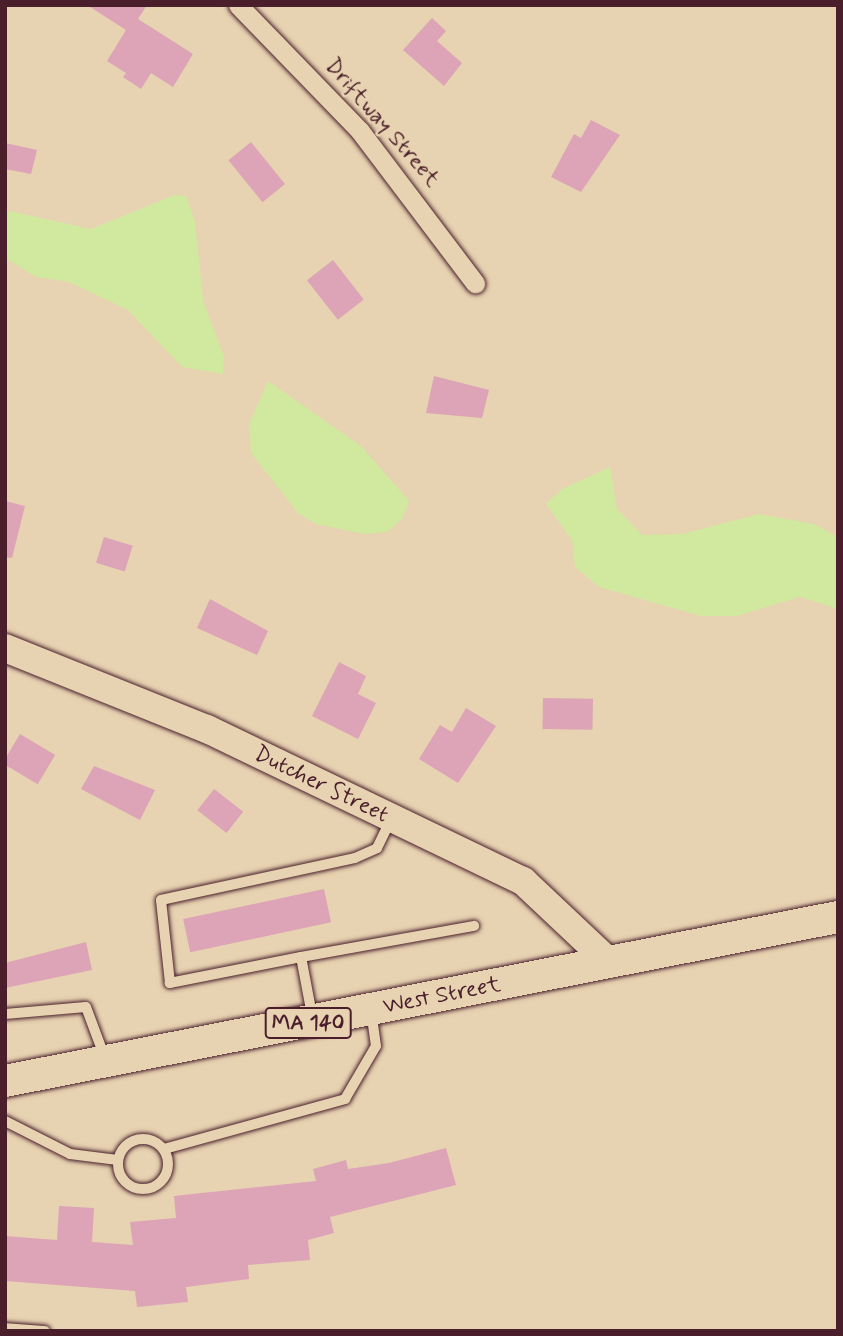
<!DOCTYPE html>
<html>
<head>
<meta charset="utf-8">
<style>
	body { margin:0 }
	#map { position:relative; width:843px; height:1336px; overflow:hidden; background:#e7d2b1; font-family:Mynerve,sans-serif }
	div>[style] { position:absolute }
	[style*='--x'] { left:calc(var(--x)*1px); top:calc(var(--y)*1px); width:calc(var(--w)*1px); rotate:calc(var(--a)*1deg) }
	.green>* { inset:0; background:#d1e99e }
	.building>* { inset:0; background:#dca4b6; transform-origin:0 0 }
	.roads { filter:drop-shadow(0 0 2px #4a1f2b) drop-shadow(0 0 2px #4a1f2b) }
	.lane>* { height:10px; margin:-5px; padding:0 5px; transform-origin:5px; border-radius:5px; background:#e7d2b1 }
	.lane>.ring { margin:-5px; padding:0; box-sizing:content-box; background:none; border:10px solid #e7d2b1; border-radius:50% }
	.street>* { height:19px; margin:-9.5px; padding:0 9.5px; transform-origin:9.5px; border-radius:9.5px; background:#e7d2b1 }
	.secondary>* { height:28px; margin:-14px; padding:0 14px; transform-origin:14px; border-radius:14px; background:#e7d2b1 }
	.primary>* { height:32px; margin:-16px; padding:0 16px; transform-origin:16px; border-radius:16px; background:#e7d2b1 }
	span { translate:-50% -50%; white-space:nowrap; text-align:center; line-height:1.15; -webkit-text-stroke:5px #e7d2b1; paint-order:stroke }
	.shield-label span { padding:2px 5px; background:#e7d2b1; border:2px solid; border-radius:5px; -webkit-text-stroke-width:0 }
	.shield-label { font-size:21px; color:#4a1f2b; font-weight:700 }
	.street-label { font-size:23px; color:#4a1f2b }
	.frame { position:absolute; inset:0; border:7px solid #4a1f2b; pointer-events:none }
</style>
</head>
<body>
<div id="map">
	<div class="green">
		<i style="clip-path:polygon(175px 195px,186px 196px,195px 222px,203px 300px,224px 357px,223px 374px,182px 367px,128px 310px,69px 282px,36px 277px,5px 258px,5px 210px,91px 229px)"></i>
		<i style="clip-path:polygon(268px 381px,361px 446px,409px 501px,402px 519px,387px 532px,364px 534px,316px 524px,298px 513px,251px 453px,249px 424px)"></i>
		<i style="clip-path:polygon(610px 467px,617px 509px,642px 535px,682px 534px,759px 514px,814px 524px,838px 537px,838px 609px,800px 597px,736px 616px,701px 616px,599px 587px,575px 567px,572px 540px,546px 504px,562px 489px)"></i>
	</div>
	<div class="building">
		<i style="clip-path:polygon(87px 5px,147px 5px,138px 19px,193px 54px,173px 87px,151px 73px,141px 89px,123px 77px,126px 73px,107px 61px,126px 30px)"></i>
		<i style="clip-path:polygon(432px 18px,446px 31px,437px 41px,462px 63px,444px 86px,403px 50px)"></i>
		<i style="clip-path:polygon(591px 120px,620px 135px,581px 192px,551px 177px,574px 134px,581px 138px)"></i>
		<i style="left:251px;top:142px;width:54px;height:29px;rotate:51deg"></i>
		<i style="clip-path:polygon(5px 143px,37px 150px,31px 174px,5px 169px)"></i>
		<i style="left:333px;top:260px;width:50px;height:33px;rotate:52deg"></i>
		<i style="clip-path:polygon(434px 376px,489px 390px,482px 418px,426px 413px)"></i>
		<i style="clip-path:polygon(5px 501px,25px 506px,12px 558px,5px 557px)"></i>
		<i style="left:104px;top:537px;width:30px;height:27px;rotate:17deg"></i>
		<i style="clip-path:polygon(210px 599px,268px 631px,257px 655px,197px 628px)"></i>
		<i style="clip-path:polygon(339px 662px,366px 676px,358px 694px,376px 703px,358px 739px,312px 716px)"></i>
		<i style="left:543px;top:698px;width:50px;height:31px;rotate:1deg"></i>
		<i style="clip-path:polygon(466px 708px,496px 726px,458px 783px,419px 759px,440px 725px,452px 732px)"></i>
		<i style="left:20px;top:734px;width:41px;height:34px;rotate:31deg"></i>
		<i style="clip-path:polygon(94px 766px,155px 790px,140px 820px,81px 789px)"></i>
		<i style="left:214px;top:789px;width:37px;height:27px;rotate:38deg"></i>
		<i style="left:324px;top:889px;width:34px;height:144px;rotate:78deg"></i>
		<i style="clip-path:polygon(86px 942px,92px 970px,5px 988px,5px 963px)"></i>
		<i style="clip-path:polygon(446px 1148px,456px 1185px,330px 1217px,334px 1233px,308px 1240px,310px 1260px,248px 1265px,249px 1279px,186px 1287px,188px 1302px,137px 1307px,135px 1291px,5px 1281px,5px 1236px,57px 1240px,59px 1206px,94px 1208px,92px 1242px,133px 1245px,130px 1222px,176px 1218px,174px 1196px,316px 1181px,313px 1169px,346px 1160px,348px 1169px,389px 1163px)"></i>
	</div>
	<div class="roads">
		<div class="lane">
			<i style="--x:301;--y:957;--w:134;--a:168.8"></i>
			<i style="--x:170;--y:983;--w:83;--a:-96.2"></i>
			<i style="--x:161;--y:900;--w:198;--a:-12.2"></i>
			<i style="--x:355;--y:858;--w:24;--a:-24"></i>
			<i style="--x:377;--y:848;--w:30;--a:-64"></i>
			<i style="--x:5;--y:1014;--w:81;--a:-4.9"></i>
			<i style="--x:86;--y:1007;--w:54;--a:69.6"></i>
			<i style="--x:312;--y:1015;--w:59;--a:-100.7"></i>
			<i style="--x:301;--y:957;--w:176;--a:-10.2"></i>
			<i style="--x:5;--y:1121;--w:73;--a:26.9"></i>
			<i style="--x:70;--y:1154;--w:48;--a:7.1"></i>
			<i class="ring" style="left:118px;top:1139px;width:40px;height:40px"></i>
			<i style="--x:164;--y:1149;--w:188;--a:-15.4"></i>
			<i style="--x:345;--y:1099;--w:61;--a:-59.7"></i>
			<i style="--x:376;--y:1046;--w:35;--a:-98"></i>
			<i style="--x:5;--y:1328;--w:40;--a:4.3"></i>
		</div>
		<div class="street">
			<i style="--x:238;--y:5;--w:175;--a:45.9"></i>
			<i style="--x:360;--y:131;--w:191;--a:52.9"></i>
		</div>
		<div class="secondary">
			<i style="--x:5;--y:648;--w:218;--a:21.9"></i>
			<i style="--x:207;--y:729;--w:351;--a:25.7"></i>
			<i style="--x:523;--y:881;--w:120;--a:43.3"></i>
		</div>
		<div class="primary">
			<i style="--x:5;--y:1081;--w:849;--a:-11.14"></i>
		</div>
	</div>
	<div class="shield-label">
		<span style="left:308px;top:1023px">MA 140</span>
	</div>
	<div class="street-label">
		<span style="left:382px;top:123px;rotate:49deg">Driftway Street</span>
		<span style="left:321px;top:785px;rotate:26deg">Dutcher Street</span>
		<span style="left:442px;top:996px;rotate:-11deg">West Street</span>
	</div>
	<div class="frame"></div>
</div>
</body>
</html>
